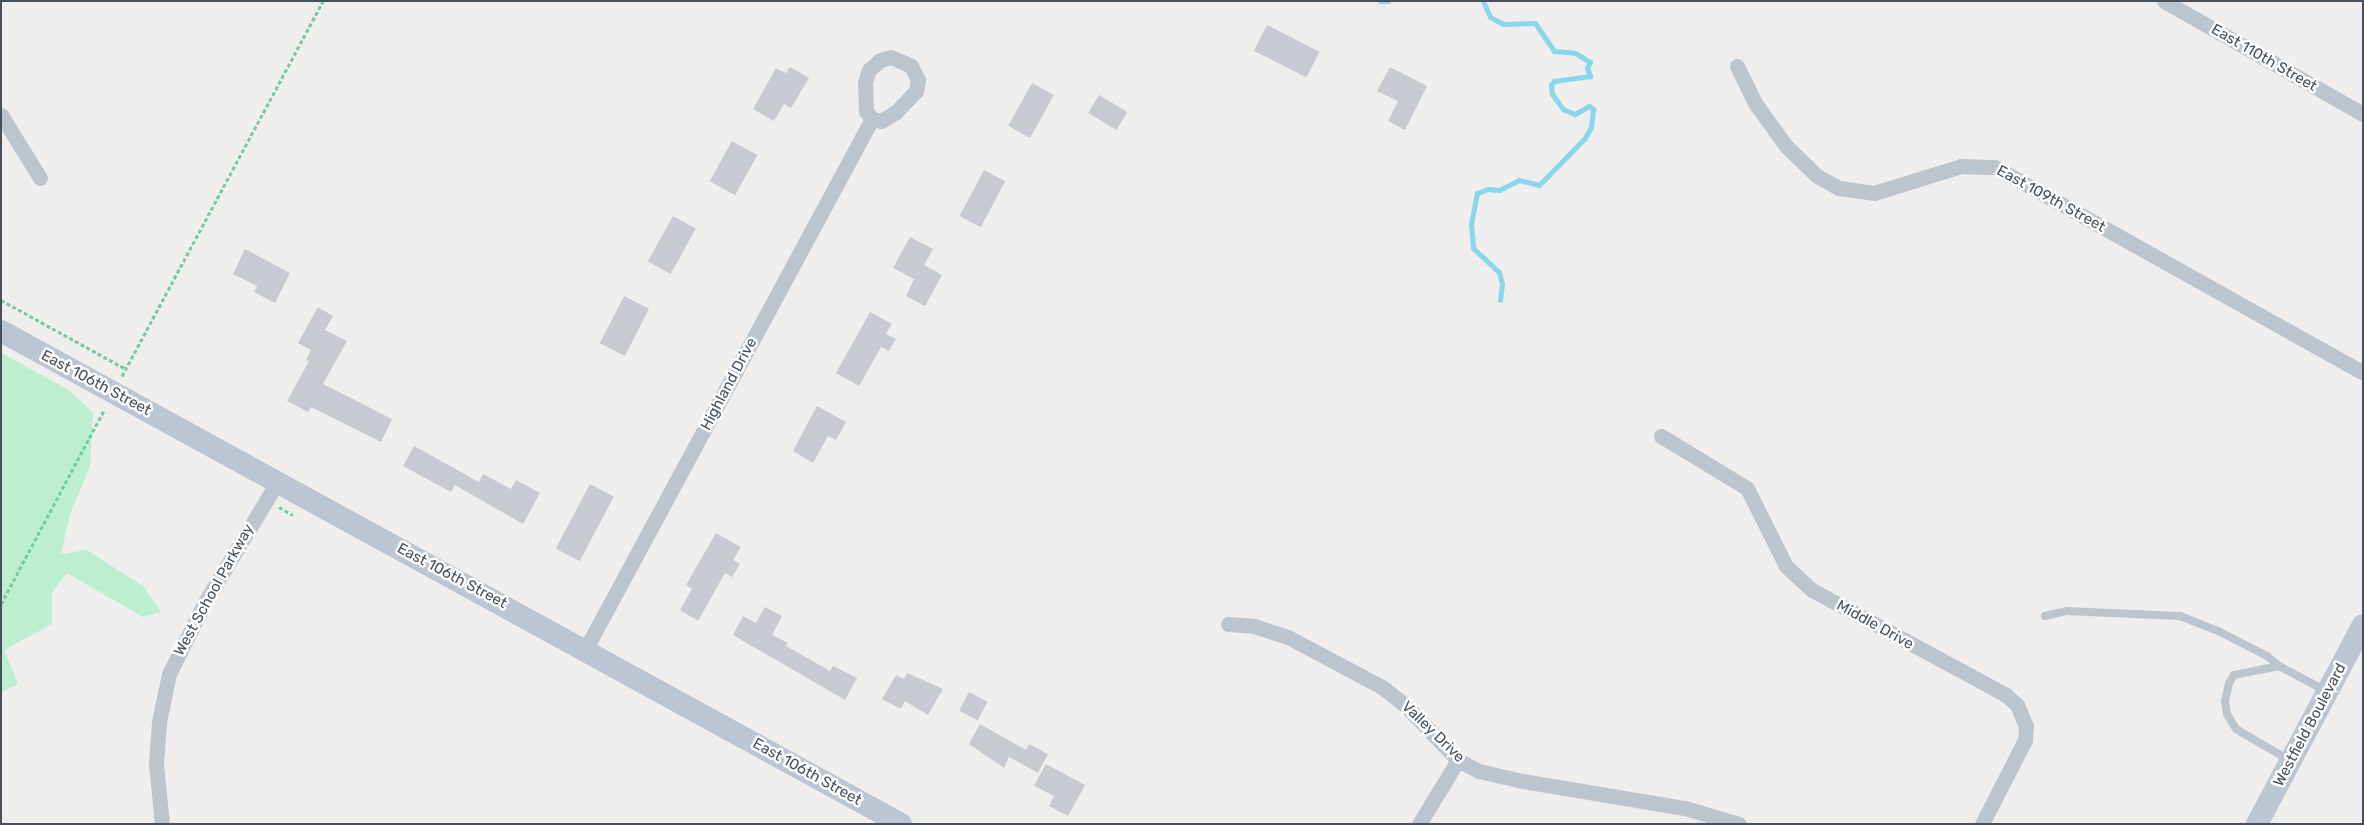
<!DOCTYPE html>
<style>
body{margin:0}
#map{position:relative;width:2364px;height:825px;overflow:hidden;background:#f0eded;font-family:Rubik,sans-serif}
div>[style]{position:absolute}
.green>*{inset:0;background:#bbefcf}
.stream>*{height:5px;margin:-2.5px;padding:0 2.5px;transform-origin:2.5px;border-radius:2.5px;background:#88d7ec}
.building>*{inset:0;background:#c7cad0;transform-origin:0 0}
.path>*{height:3px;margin-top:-1.5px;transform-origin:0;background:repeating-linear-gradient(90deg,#73cda1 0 4px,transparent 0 6.5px)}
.lane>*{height:8px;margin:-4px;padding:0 4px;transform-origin:4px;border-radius:4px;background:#bcc5cd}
.street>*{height:15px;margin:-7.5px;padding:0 7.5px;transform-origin:7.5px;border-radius:7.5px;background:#bcc5cd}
.secondary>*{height:22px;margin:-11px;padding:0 11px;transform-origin:11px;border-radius:11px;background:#bbc6d2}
span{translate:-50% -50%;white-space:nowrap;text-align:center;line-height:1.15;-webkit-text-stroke:5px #fff;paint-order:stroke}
.street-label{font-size:15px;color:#46515b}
.frame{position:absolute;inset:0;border:2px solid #46515b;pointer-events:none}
</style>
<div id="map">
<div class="green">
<div style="clip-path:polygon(1px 353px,67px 389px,93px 412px,90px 467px,70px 514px,61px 554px,87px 550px,144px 587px,161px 612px,143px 617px,67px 573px,52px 592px,52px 624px,4px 650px,18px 684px,1px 693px)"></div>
</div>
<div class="stream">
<div style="left:1380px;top:1px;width:8px"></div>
<div style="left:1483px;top:1px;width:17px;rotate:66deg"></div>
<div style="left:1490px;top:17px;width:15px;rotate:28deg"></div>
<div style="left:1503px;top:24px;width:32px;rotate:-2deg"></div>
<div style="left:1535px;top:23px;width:34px;rotate:56deg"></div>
<div style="left:1554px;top:51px;width:21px;rotate:5deg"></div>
<div style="left:1575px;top:53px;width:17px;rotate:31deg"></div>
<div style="left:1590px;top:62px;width:7px;rotate:117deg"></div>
<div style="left:1587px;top:68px;width:9px;rotate:69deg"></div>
<div style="left:1590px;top:76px;width:36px;rotate:172deg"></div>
<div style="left:1554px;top:81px;width:5px;rotate:127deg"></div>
<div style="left:1551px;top:85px;width:9px;rotate:84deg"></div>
<div style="left:1552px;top:94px;width:19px;rotate:54deg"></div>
<div style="left:1563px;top:109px;width:13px;rotate:23deg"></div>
<div style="left:1575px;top:114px;width:16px;rotate:-30deg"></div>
<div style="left:1589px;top:106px;width:5px;rotate:37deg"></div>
<div style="left:1593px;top:109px;width:18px;rotate:96deg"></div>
<div style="left:1591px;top:127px;width:13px;rotate:119deg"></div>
<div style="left:1585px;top:138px;width:66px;rotate:134.4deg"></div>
<div style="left:1539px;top:185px;width:21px;rotate:-166deg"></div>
<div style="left:1519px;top:180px;width:22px;rotate:153deg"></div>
<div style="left:1499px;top:190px;width:11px;rotate:-175deg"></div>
<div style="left:1488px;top:189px;width:12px;rotate:160deg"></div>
<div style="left:1477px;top:193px;width:32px;rotate:101deg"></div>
<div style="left:1471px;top:224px;width:24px;rotate:85deg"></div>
<div style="left:1473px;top:248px;width:35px;rotate:43deg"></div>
<div style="left:1499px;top:272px;width:12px;rotate:76deg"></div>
<div style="left:1502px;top:284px;width:16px;rotate:97deg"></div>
</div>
<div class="building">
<div style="left:1267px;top:25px;width:59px;height:29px;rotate:27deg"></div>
<div style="clip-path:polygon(790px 67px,809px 78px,791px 108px,784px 104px,774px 121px,753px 109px,776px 68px,786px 73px)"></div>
<div style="clip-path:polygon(1390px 67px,1427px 86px,1405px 130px,1388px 121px,1398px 101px,1377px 91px)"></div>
<div style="left:1032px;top:83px;width:25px;height:49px;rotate:29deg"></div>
<div style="left:1099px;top:95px;width:33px;height:21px;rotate:31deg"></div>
<div style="left:732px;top:141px;width:29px;height:46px;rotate:29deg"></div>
<div style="left:984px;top:170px;width:24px;height:52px;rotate:28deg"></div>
<div style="left:673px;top:216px;width:26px;height:52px;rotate:29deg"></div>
<div style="clip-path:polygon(910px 237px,933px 249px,924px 265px,942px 275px,925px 306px,906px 296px,914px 279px,893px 268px)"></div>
<div style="clip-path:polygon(245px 249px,290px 273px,275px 303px,254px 292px,257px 286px,233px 274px)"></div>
<div style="left:624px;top:296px;width:28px;height:53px;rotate:27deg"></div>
<div style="clip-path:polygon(318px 307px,333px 316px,325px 330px,347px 341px,323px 384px,392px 419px,381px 442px,311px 407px,308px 412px,287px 401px,309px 361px,306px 360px,311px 350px,298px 343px)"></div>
<div style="clip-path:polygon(870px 312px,892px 324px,886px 334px,896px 339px,889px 351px,881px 347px,859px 386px,836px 373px)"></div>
<div style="clip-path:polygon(817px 406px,846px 422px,836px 440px,828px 436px,813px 463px,793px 451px)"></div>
<div style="clip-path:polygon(414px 446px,479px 482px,483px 474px,511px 489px,516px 480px,540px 493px,523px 524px,455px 485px,451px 492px,403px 466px)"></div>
<div style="left:590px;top:484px;width:27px;height:73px;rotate:28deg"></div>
<div style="clip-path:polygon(716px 533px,741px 547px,733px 560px,740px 564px,732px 577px,725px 573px,698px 621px,680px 610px,692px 589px,686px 585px)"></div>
<div style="clip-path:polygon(765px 607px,782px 616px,772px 635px,788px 643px,786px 646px,830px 671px,833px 666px,857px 678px,845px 700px,733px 635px,743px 616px,756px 623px)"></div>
<div style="clip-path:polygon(907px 673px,943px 689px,928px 715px,905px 701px,901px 709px,882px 699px,896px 675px,904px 679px)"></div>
<div style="left:969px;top:692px;width:21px;height:21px;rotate:28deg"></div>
<div style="clip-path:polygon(980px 724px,1026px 750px,1029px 744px,1048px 754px,1038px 773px,1009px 757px,1004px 768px,969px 744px)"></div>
<div style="clip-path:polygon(1046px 764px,1085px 785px,1068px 816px,1049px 806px,1054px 796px,1034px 786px)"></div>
</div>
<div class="path">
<div style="left:1px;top:300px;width:143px;rotate:28.9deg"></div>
<div style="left:122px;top:376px;width:425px;rotate:-61.8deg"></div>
<div style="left:279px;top:507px;width:16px;rotate:30deg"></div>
<div style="left:1px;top:604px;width:220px;rotate:-62deg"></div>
</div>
<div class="lane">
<div style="left:2045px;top:616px;width:22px;rotate:-13deg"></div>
<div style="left:2066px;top:611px;width:114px;rotate:2.5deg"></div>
<div style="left:2180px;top:616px;width:41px;rotate:21.5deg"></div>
<div style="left:2218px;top:631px;width:55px;rotate:27deg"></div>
<div style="left:2267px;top:656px;width:16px;rotate:40deg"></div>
<div style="left:2289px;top:760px;width:61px;rotate:-149.7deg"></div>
<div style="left:2236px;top:729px;width:17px;rotate:-121deg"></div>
<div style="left:2227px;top:714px;width:13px;rotate:-99deg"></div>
<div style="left:2225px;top:701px;width:18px;rotate:-77deg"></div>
<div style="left:2229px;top:683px;width:9px;rotate:-58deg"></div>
<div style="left:2234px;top:675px;width:46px;rotate:-11.3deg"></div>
<div style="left:2279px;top:666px;width:53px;rotate:28deg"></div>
</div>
<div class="street">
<div style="left:2164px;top:1px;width:229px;rotate:29.6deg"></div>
<div style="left:891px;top:57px;width:22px;rotate:24deg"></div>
<div style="left:911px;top:66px;width:16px;rotate:63deg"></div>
<div style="left:918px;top:80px;width:11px;rotate:100deg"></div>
<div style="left:916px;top:91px;width:29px;rotate:134deg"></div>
<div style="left:896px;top:112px;width:17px;rotate:149deg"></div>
<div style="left:881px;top:121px;width:9px;rotate:-167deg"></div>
<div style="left:872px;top:119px;width:10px;rotate:-127deg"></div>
<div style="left:866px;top:111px;width:29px;rotate:-92deg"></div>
<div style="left:865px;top:82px;width:13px;rotate:-72deg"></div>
<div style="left:869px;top:70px;width:15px;rotate:-42deg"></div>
<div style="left:880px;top:60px;width:11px;rotate:-15deg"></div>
<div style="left:1737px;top:66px;width:41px;rotate:64.1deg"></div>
<div style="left:1755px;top:103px;width:53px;rotate:54.2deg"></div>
<div style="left:1786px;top:146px;width:43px;rotate:44.1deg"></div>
<div style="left:1817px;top:176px;width:25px;rotate:29deg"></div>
<div style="left:1839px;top:188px;width:35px;rotate:8deg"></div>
<div style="left:1874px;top:193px;width:91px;rotate:-17.2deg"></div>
<div style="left:1961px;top:166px;width:34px;rotate:2deg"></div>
<div style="left:1995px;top:167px;width:422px;rotate:29.2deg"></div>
<div style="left:1px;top:115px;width:74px;rotate:58.2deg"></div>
<div style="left:1661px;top:436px;width:100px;rotate:31.2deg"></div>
<div style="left:1747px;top:488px;width:87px;rotate:63.4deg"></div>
<div style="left:1786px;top:566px;width:35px;rotate:43deg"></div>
<div style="left:1812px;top:590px;width:221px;rotate:28.4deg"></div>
<div style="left:2006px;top:695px;width:15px;rotate:42deg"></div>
<div style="left:2017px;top:705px;width:23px;rotate:67deg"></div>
<div style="left:2026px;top:726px;width:14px;rotate:94deg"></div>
<div style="left:2025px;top:740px;width:94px;rotate:117.1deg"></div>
<div style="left:1228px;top:624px;width:26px;rotate:4deg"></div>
<div style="left:1254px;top:626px;width:36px;rotate:18deg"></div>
<div style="left:1288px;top:637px;width:106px;rotate:28deg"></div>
<div style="left:1382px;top:687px;width:29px;rotate:38deg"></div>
<div style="left:1405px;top:705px;width:76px;rotate:46.1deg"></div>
<div style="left:1458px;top:760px;width:24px;rotate:28deg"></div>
<div style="left:1479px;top:771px;width:39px;rotate:13deg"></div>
<div style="left:1517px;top:780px;width:170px;rotate:9.5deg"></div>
<div style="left:1685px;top:808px;width:56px;rotate:16.5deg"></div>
<div style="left:585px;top:650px;width:604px;rotate:-61.61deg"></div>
<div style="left:162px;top:824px;width:60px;rotate:-95.7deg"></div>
<div style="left:156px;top:764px;width:42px;rotate:-85.9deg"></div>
<div style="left:159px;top:722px;width:49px;rotate:-78.2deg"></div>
<div style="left:169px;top:674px;width:80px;rotate:-63.4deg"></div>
<div style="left:205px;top:602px;width:141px;rotate:-58.9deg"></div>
<div style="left:1419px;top:824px;width:75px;rotate:-58.6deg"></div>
</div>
<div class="secondary">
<div style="left:1px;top:331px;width:1026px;rotate:28.71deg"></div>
<div style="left:2257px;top:824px;width:225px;rotate:-62deg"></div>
</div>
<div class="street-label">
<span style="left:2264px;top:58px;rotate:30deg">East 110th Street</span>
<span style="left:2051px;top:199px;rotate:29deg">East 109th Street</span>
<span style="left:96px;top:383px;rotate:28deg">East 106th Street</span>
<span style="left:729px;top:384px;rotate:-62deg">Highland Drive</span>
<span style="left:452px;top:576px;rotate:28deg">East 106th Street</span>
<span style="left:214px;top:590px;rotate:-61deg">West School Parkway</span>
<span style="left:1875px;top:625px;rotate:29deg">Middle Drive</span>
<span style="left:2310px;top:725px;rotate:-62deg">Westfield Boulevard</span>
<span style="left:1433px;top:732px;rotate:44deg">Valley Drive</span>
<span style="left:807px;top:772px;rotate:29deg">East 106th Street</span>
</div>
<div class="frame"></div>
</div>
